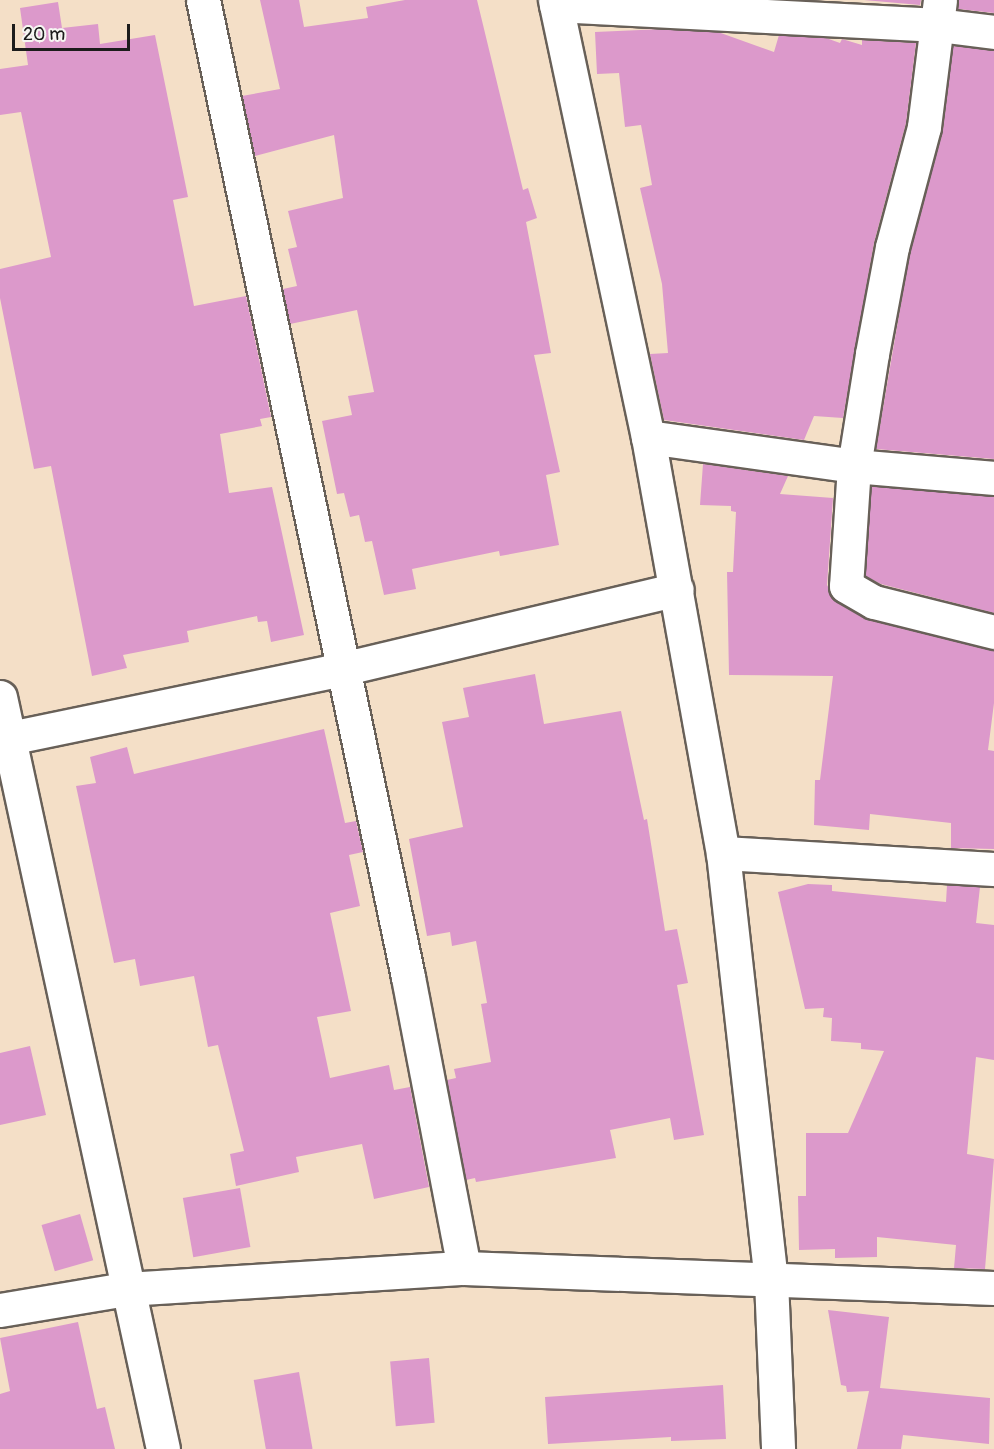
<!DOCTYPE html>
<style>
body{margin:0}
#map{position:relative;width:994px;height:1449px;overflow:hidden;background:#f4dfc7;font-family:Pangolin,sans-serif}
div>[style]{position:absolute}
.building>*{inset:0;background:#dc99cb;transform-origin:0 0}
.roads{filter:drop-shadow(2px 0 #686058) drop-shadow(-2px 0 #686058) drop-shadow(0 2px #686058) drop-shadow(0 -2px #686058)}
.minor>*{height:33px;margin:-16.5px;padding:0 16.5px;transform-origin:16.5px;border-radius:16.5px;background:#fff}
span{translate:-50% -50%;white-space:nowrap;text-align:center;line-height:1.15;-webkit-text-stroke:4.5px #f6f6f2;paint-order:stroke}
.scale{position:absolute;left:12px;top:24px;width:118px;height:27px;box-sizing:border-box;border:3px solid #1c1c1c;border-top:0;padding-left:8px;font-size:18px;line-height:21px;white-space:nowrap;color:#1c1c1c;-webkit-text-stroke:4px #f6f6f2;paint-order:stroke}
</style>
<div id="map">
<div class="building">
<div style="clip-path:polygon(260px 0,299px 0,304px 27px,368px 18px,366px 7px,405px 0,477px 0,523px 190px,528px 188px,537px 218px,526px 222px,551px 353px,534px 355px,560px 472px,546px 475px,559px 545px,500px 556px,499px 551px,412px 569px,416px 589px,384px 595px,372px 541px,365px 542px,359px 515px,350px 517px,344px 493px,337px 494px,322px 421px,352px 415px,348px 396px,374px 392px,357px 310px,290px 324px,283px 289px,297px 286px,288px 249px,297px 247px,288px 211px,343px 198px,334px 135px,255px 156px,242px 96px,280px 89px)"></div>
<div style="clip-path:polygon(864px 0,921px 0,920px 5px)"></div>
<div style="clip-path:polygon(958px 0,994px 0,994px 13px,958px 9px)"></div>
<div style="clip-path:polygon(58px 2px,62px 28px,98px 24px,100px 44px,155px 35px,188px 197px,173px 200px,194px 306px,246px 296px,271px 417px,260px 419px,262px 426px,220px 434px,229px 493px,272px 487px,304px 635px,271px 642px,267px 621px,258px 622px,257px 616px,187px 631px,189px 642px,123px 655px,127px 668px,92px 676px,51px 466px,34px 469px,0 298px,0 269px,51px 257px,21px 112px,0 115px,0 69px,28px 65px,20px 8px)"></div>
<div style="clip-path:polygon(663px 29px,718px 32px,774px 52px,779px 35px,826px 38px,840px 43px,842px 39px,862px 45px,862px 40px,916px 43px,906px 123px,874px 243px,843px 418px,814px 416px,804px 440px,664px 420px,650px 354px,668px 353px,662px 284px,640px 188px,652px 185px,641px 125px,625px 127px,619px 73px,597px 74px,595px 32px)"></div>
<div style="clip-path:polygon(953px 46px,994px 50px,994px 459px,876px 449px,910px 251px,943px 129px)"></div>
<div style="clip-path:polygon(703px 464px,788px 476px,780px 494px,833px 498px,827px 585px,837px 602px,869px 620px,994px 650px,994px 703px,988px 750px,994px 751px,994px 849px,951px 848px,951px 823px,870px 814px,869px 830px,814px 825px,815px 780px,820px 780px,833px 676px,729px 675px,727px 572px,733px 572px,736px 512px,731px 511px,731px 506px,700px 505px)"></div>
<div style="clip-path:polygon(871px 486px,994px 496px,994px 613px,881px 584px,865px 576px)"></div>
<div style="clip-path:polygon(535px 674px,544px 724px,621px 711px,644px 820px,647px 819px,665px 931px,677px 929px,688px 983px,677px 985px,704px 1135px,674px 1140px,670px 1118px,610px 1130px,616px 1158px,476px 1182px,475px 1178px,466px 1180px,447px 1080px,456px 1078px,454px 1069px,491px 1062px,481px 1004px,487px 1003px,476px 941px,452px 946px,450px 932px,427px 936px,409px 839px,463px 827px,442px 722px,469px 717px,463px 688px)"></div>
<div style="clip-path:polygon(324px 729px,345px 823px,356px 821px,363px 852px,349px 855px,360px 906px,330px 913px,351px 1011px,317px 1017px,330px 1078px,389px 1065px,394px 1090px,410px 1087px,429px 1187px,374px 1199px,362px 1144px,296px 1157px,299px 1172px,236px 1186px,230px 1154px,244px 1151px,218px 1045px,208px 1047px,194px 976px,140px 986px,135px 959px,114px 963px,76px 786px,96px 783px,90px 757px,127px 747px,134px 774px)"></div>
<div style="clip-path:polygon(808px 884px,832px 885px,832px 891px,946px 902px,947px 885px,980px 887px,976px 923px,994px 925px,994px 1060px,976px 1057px,967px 1154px,994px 1159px,985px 1269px,954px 1268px,956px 1245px,877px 1237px,877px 1257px,835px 1258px,835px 1249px,799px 1250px,798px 1196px,806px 1196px,806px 1133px,848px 1133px,884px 1051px,861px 1049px,861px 1043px,831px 1041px,832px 1018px,823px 1017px,824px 1008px,805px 1009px,778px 892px)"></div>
<div style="clip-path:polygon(30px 1046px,46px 1115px,0 1125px,0 1053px)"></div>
<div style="left:240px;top:1188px;width:60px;height:58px;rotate:80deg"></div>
<div style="left:80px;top:1214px;width:48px;height:40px;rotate:74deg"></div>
<div style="clip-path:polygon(828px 1310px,889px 1317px,880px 1388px,990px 1398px,989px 1444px,903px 1435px,901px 1449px,857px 1449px,869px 1391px,847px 1392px,846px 1386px,841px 1385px)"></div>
<div style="clip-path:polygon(78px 1322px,97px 1409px,105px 1407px,115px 1449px,0 1449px,0 1394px,10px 1391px,0 1338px)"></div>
<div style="left:429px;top:1358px;width:65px;height:39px;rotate:85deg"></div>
<div style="left:299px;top:1372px;width:78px;height:46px;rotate:80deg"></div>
<div style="clip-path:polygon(723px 1385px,726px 1439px,671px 1441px,671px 1437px,548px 1444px,545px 1397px)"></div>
</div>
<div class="roads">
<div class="minor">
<div style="left:203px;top:0;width:998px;rotate:78.15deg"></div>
<div style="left:408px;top:977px;width:296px;rotate:79.1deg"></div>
<div style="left:555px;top:0;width:447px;rotate:78deg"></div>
<div style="left:648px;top:437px;width:423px;rotate:79.8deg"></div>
<div style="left:723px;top:853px;width:430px;rotate:83.6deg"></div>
<div style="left:771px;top:1280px;width:169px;rotate:87.6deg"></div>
<div style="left:940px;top:0;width:128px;rotate:97.2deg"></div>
<div style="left:924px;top:127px;width:124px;rotate:104.9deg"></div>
<div style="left:892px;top:247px;width:109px;rotate:100.6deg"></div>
<div style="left:872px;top:354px;width:113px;rotate:99.1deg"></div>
<div style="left:854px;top:466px;width:120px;rotate:93.8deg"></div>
<div style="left:846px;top:586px;width:32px;rotate:30deg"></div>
<div style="left:874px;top:602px;width:124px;rotate:14deg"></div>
<div style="left:556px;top:5px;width:383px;rotate:3deg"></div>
<div style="left:938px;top:25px;width:56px;rotate:7.1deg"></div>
<div style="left:648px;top:437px;width:208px;rotate:8deg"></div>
<div style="left:854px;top:466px;width:141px;rotate:4.9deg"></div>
<div style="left:0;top:697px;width:769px;rotate:77.77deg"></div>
<div style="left:0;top:740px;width:349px;rotate:-11.7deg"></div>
<div style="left:342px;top:669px;width:344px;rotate:-13.4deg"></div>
<div style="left:723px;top:853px;width:271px;rotate:3.4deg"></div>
<div style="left:0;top:1310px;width:128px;rotate:-9.5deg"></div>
<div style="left:126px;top:1289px;width:339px;rotate:-3.6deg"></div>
<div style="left:464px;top:1268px;width:530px;rotate:2.16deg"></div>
</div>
</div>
<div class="scale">20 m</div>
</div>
